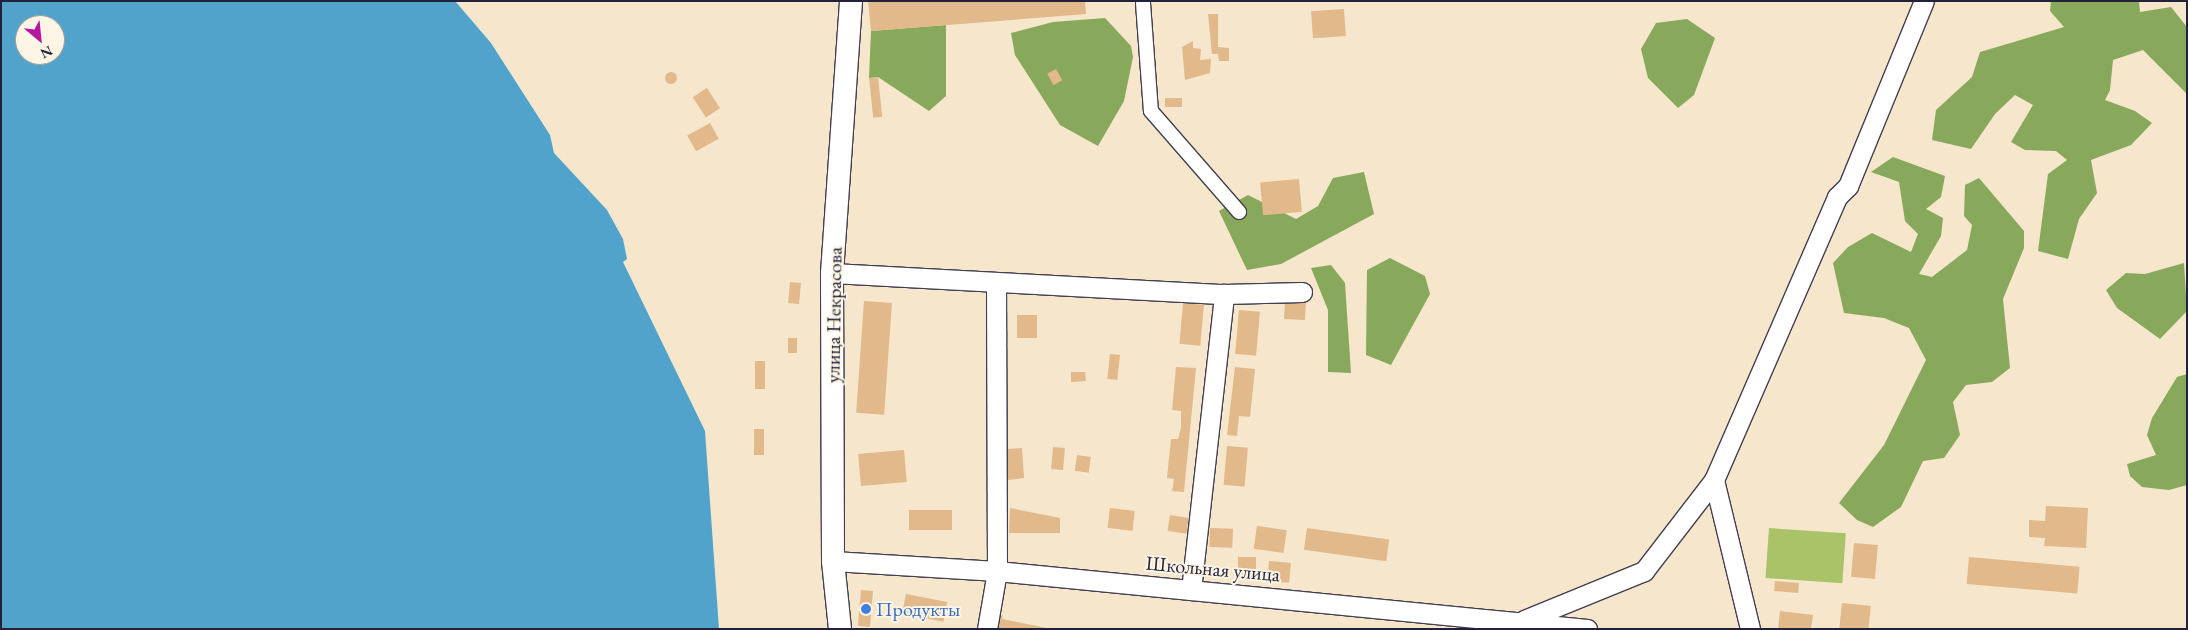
<!DOCTYPE html>
<meta charset="utf-8">
<style>
body{margin:0}
#map{position:relative;width:2188px;height:630px;overflow:hidden;background:#f5e6cc;font-family:"EB Garamond",serif}
div>[style]{position:absolute}
.green>*{inset:0;background:#abc368;transform-origin:0 0}
.forest>*{inset:0;background:#88a95c}
.water>*{inset:0;background:#51a3cc}
.building>*{inset:0;background:#e1b98b;transform-origin:0 0}
.round{border-radius:50%}
.roads{filter:drop-shadow(1px 0 #423f51) drop-shadow(-1px 0 #423f51) drop-shadow(0 1px #423f51) drop-shadow(0 -1px #423f51)}
.pedestrian>*{height:14px;margin:-7px;padding:0 7px;transform-origin:7px;border-radius:7px;background:#fff}
.minor>*{height:19px;margin:-9.5px;padding:0 9.5px;transform-origin:9.5px;border-radius:9.5px;background:#fff}
.tertiary>*{height:22px;margin:-11px;padding:0 11px;transform-origin:11px;border-radius:11px;background:#fff}
.dots>*{width:14px;height:14px;translate:-50% -50%;box-sizing:border-box;border:2px solid #fcf5e5;border-radius:50%}
span{translate:-50% -50%;white-space:nowrap;text-align:center;line-height:1.15;-webkit-text-stroke:4px #fcf5e5;paint-order:stroke}
.street-label{font-size:20px;color:#22223b}
.shop-label{font-size:20px;color:#366cbe}
.left{translate:0 -50%;text-align:left}
.frame{position:absolute;inset:0;border:2px solid #22223b;pointer-events:none}
.north{position:absolute;left:15px;top:15px;width:50px;height:50px;box-sizing:border-box;background:#fcf5e5;border:1px solid #a5a1a1;border-radius:50%;rotate:152deg;font-size:14px;font-weight:700;line-height:20px;text-align:center;color:#22223b}
.north::after{content:'';display:block;margin:auto;width:18px;height:22px;background:#b5179e;clip-path:polygon(50% 0,100% 100%,50% 72%,0 100%)}
</style>
<div id="map">
<div class="green">
<div style="left:1769px;top:528px;width:77px;height:50px;rotate:4deg"></div>
</div>
<div class="forest">
<div style="clip-path:polygon(2051px 1px,2139px 1px,2140px 12px,2171px 7px,2187px 27px,2187px 94px,2143px 50px,2113px 60px,2110px 90px,2105px 100px,2135px 111px,2152px 123px,2131px 145px,2091px 160px,2097px 193px,2079px 219px,2068px 259px,2038px 251px,2048px 174px,2067px 160px,2056px 151px,2025px 150px,2011px 142px,2033px 105px,2015px 95px,1995px 114px,1971px 149px,1932px 140px,1936px 110px,1972px 77px,1980px 52px,2064px 27px,2050px 11px)"></div>
<div style="clip-path:polygon(1105px 18px,1131px 46px,1133px 57px,1124px 101px,1098px 146px,1060px 125px,1015px 55px,1011px 33px,1053px 22px)"></div>
<div style="clip-path:polygon(1687px 19px,1715px 38px,1694px 95px,1678px 108px,1648px 78px,1641px 49px,1656px 23px)"></div>
<div style="clip-path:polygon(946px 25px,946px 96px,929px 111px,878px 77px,869px 78px,871px 31px)"></div>
<div style="clip-path:polygon(1893px 157px,1945px 176px,1941px 197px,1926px 209px,1943px 218px,1941px 236px,1919px 274px,1932px 277px,1967px 250px,1972px 225px,1964px 216px,1965px 185px,1979px 178px,2024px 231px,2024px 248px,2003px 299px,2010px 368px,1992px 382px,1966px 385px,1953px 402px,1960px 435px,1944px 458px,1923px 461px,1901px 507px,1873px 527px,1857px 520px,1839px 503px,1884px 445px,1926px 360px,1909px 328px,1884px 318px,1844px 313px,1833px 263px,1848px 247px,1872px 233px,1911px 252px,1918px 234px,1905px 221px,1899px 182px,1871px 172px)"></div>
<div style="clip-path:polygon(1364px 172px,1374px 214px,1281px 264px,1247px 270px,1219px 211px,1248px 195px,1296px 219px,1318px 206px,1333px 178px)"></div>
<div style="clip-path:polygon(1390px 258px,1425px 276px,1430px 294px,1391px 365px,1366px 355px,1367px 270px)"></div>
<div style="clip-path:polygon(2184px 263px,2187px 311px,2160px 339px,2117px 308px,2106px 290px,2126px 273px,2145px 274px)"></div>
<div style="clip-path:polygon(1331px 265px,1345px 283px,1351px 373px,1328px 372px,1328px 310px,1311px 268px)"></div>
<div style="clip-path:polygon(2187px 374px,2187px 485px,2169px 490px,2142px 487px,2130px 476px,2127px 464px,2156px 455px,2147px 435px,2152px 418px,2177px 377px)"></div>
</div>
<div class="water">
<div style="clip-path:polygon(evenodd,1px 1px,455px 1px,491px 43px,550px 135px,554px 153px,607px 210px,623px 239px,627px 259px,623px 262px,705px 431px,719px 629px,1px 629px,1px 1px,25px 25px,55px 25px,55px 55px,25px 55px,25px 25px)"></div>
</div>
<div class="building">
<div style="clip-path:polygon(868px 1px,1085px 1px,1086px 14px,871px 31px)"></div>
<div style="left:1344px;top:9px;width:27px;height:33px;rotate:86deg"></div>
<div style="clip-path:polygon(1208px 14px,1218px 14px,1218px 47px,1229px 48px,1229px 61px,1219px 61px,1218px 54px,1212px 54px)"></div>
<div style="clip-path:polygon(1193px 41px,1193px 48px,1201px 49px,1200px 60px,1211px 59px,1210px 73px,1185px 80px,1182px 47px)"></div>
<div style="left:1056px;top:69px;width:13px;height:10px;rotate:61deg"></div>
<div class="round" style="left:665px;top:72px;width:12px;height:12px"></div>
<div style="left:878px;top:77px;width:40px;height:9px;rotate:84deg"></div>
<div style="left:707px;top:88px;width:24px;height:17px;rotate:57deg"></div>
<div style="left:1165px;top:98px;width:17px;height:9px"></div>
<div style="left:710px;top:123px;width:18px;height:26px;rotate:61deg"></div>
<div style="left:1299px;top:179px;width:33px;height:39px;rotate:85deg"></div>
<div style="left:790px;top:282px;width:11px;height:21px;rotate:5deg"></div>
<div style="left:1285px;top:300px;width:21px;height:19px;rotate:3deg"></div>
<div style="left:864px;top:301px;width:28px;height:112px;rotate:4deg"></div>
<div style="left:1183px;top:303px;width:21px;height:41px;rotate:5deg"></div>
<div style="left:1239px;top:310px;width:21px;height:44px;rotate:5deg"></div>
<div style="left:1017px;top:315px;width:20px;height:23px"></div>
<div style="left:788px;top:338px;width:9px;height:15px"></div>
<div style="left:1110px;top:354px;width:10px;height:25px;rotate:6deg"></div>
<div style="left:755px;top:361px;width:10px;height:28px"></div>
<div style="clip-path:polygon(1176px 367px,1196px 368px,1184px 492px,1172px 491px,1174px 479px,1167px 478px,1171px 439px,1178px 439px,1181px 428px,1181px 411px,1172px 410px)"></div>
<div style="clip-path:polygon(1235px 367px,1255px 369px,1250px 417px,1239px 416px,1237px 436px,1227px 435px)"></div>
<div style="clip-path:polygon(1071px 372px,1085px 372px,1086px 381px,1071px 382px)"></div>
<div style="left:754px;top:429px;width:10px;height:26px"></div>
<div style="left:1227px;top:446px;width:21px;height:39px;rotate:5deg"></div>
<div style="left:1053px;top:447px;width:12px;height:22px;rotate:5deg"></div>
<div style="clip-path:polygon(1022px 448px,1024px 478px,1008px 480px,1008px 449px)"></div>
<div style="left:904px;top:450px;width:32px;height:46px;rotate:85deg"></div>
<div style="left:1077px;top:455px;width:14px;height:16px;rotate:8deg"></div>
<div style="clip-path:polygon(2046px 506px,2088px 508px,2086px 548px,2044px 546px,2045px 538px,2029px 537px,2029px 520px,2045px 521px)"></div>
<div style="clip-path:polygon(1010px 508px,1060px 518px,1060px 533px,1009px 533px)"></div>
<div style="left:1110px;top:508px;width:25px;height:20px;rotate:7deg"></div>
<div style="left:909px;top:510px;width:43px;height:20px"></div>
<div style="left:1170px;top:515px;width:19px;height:16px;rotate:9deg"></div>
<div style="left:1257px;top:526px;width:30px;height:23px;rotate:8deg"></div>
<div style="left:1210px;top:528px;width:23px;height:19px;rotate:2deg"></div>
<div style="left:1307px;top:528px;width:83px;height:22px;rotate:8deg"></div>
<div style="left:1854px;top:543px;width:24px;height:34px;rotate:5deg"></div>
<div style="left:1256px;top:557px;width:19px;height:18px;rotate:90deg"></div>
<div style="left:1969px;top:557px;width:111px;height:27px;rotate:5deg"></div>
<div style="left:1269px;top:561px;width:22px;height:20px;rotate:5deg"></div>
<div style="left:1775px;top:581px;width:24px;height:10px;rotate:5deg"></div>
<div style="left:861px;top:590px;width:12px;height:36px;rotate:5deg"></div>
<div style="left:906px;top:594px;width:42px;height:20px;rotate:11deg"></div>
<div style="left:1842px;top:603px;width:29px;height:26px;rotate:6deg"></div>
<div style="clip-path:polygon(1780px 611px,1813px 615px,1811px 629px,1778px 629px)"></div>
<div style="clip-path:polygon(1003px 615px,1002px 619px,1052px 629px,996px 629px,998px 617px)"></div>
</div>
<div class="roads">
<div class="pedestrian">
<div style="left:1143px;top:3px;width:108px;rotate:85.8deg"></div>
<div style="left:1151px;top:111px;width:134px;rotate:48.9deg"></div>
</div>
<div class="minor">
<div style="left:832px;top:273px;width:393px;rotate:3.1deg"></div>
<div style="left:1224px;top:294px;width:78px;rotate:-1.5deg"></div>
<div style="left:1714px;top:480px;width:153px;rotate:76.4deg"></div>
<div style="left:833px;top:561px;width:164px;rotate:3.5deg"></div>
<div style="left:997px;top:571px;width:593px;rotate:5.61deg"></div>
<div style="left:1191px;top:590px;width:298px;rotate:-83.6deg"></div>
<div style="left:1524px;top:620px;width:130px;rotate:-22.2deg"></div>
<div style="left:1644px;top:571px;width:115px;rotate:-52.4deg"></div>
<div style="left:1714px;top:480px;width:309px;rotate:-66.5deg"></div>
<div style="left:1837px;top:197px;width:16px;rotate:-45deg"></div>
<div style="left:1848px;top:186px;width:200px;rotate:-67.7deg"></div>
<div style="left:987px;top:629px;width:59px;rotate:-80.2deg"></div>
<div style="left:997px;top:571px;width:289px;rotate:-90.2deg"></div>
</div>
<div class="tertiary">
<div style="left:840px;top:629px;width:68px;rotate:-95.9deg"></div>
<div style="left:833px;top:561px;width:288px;rotate:-90.2deg"></div>
<div style="left:832px;top:273px;width:273px;rotate:-86deg"></div>
</div>
</div>
<div class="dots">
<div style="left:866px;top:609px;background:#3f7fe0"></div>
</div>
<div class="street-label">
<span style="left:834px;top:315px;rotate:-89deg">улица Некрасова</span>
<span style="left:1213px;top:569px;rotate:5deg">Школьная улица</span>
</div>
<div class="shop-label">
<span class="left" style="left:876px;top:609px">Продукты</span>
</div>
<div class="frame"></div>
<div class="north">N</div>
</div>
